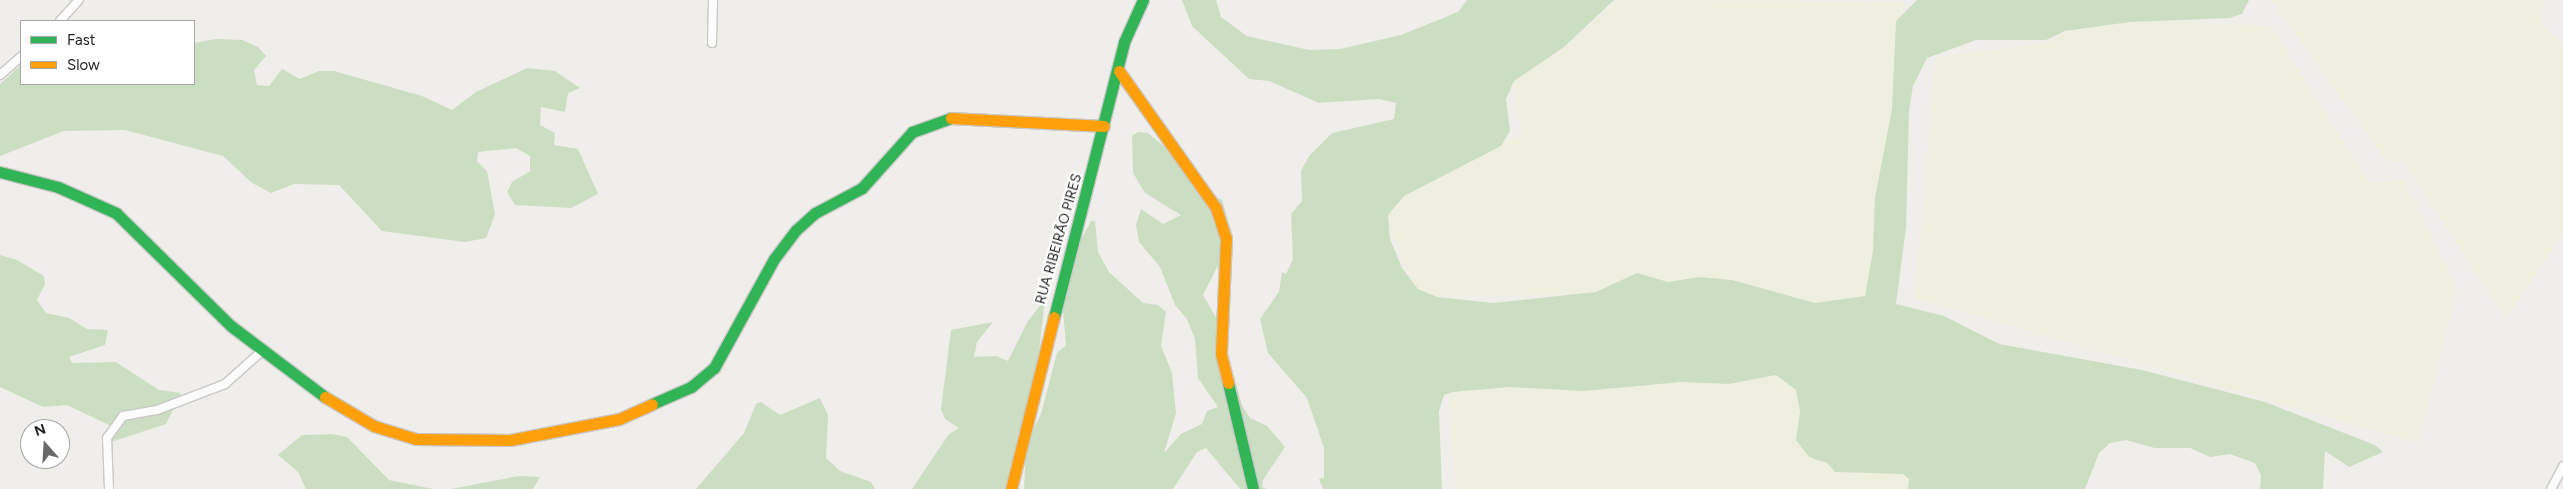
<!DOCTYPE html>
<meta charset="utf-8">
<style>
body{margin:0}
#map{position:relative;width:2563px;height:489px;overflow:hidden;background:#f0eeeb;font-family:Figtree,sans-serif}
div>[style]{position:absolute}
.farmland>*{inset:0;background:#efefdf}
.forest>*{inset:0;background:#cbdec1}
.roads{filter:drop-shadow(1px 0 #c9c8c7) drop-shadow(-1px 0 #c9c8c7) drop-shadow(0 1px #c9c8c7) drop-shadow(0 -1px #c9c8c7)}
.street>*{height:8px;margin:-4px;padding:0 4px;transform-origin:4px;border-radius:4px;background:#fdfcfc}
.fast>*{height:11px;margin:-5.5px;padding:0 5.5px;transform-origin:5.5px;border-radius:5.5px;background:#30b455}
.slow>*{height:11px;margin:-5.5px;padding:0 5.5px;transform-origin:5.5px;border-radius:5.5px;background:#ff9f0a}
span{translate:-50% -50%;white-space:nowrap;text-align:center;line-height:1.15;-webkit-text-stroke:4.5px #fff;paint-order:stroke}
.street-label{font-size:14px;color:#222}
.legend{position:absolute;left:20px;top:20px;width:175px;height:65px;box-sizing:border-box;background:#fff;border:1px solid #a7a7a7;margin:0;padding:6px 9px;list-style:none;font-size:15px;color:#222}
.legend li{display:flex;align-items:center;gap:10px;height:25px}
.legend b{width:25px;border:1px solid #a7a7a7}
.north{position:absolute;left:20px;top:419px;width:50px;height:50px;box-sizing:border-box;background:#fff;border:1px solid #a7a7a7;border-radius:50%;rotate:341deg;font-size:14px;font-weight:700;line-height:20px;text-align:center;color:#222}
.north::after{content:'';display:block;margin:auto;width:18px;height:22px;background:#6a6968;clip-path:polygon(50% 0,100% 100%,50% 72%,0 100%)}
</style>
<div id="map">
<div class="farmland">
<div style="clip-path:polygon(1619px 0,1905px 2px,1891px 309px,1612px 294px,1418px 297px,1378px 197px,1522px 135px,1509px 62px,1553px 57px)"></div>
<div style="clip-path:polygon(2271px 0,2544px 0,2540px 22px,2563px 47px,2563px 233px,2506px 320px,2405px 163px,2386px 160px)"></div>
<div style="clip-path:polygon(2089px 18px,2271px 26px,2369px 183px,2404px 180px,2457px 289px,2418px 443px,1915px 298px,1936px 57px,2048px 43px)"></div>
<div style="clip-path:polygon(1807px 364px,1930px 469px,1929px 489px,1456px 489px,1447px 379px)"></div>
</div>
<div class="forest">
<div style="clip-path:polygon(1182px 0,1216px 0,1221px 17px,1247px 36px,1309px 50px,1340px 49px,1401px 35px,1458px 12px,1467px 0,1614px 0,1564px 47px,1514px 81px,1506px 99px,1510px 131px,1501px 146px,1404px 196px,1388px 215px,1390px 239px,1402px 268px,1418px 289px,1437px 297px,1493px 303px,1596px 292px,1637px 273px,1668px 282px,1699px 277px,1732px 280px,1815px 303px,1865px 296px,1873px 251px,1875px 198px,1892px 109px,1896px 21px,1917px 0,2249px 0,2242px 14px,2229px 18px,2130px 22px,2065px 31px,2046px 40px,1976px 40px,1927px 58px,1913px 86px,1909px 111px,1906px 228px,1896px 304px,1944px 316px,1999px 344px,2142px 370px,2265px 402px,2375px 445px,2383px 452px,2349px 467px,2325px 451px,2323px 489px,2260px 489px,2261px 475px,2255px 463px,2230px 454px,2210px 457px,2190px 448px,2155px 448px,2126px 440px,2110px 443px,2099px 453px,2085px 489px,1908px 489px,1909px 479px,1903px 474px,1835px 472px,1827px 463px,1809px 457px,1796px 440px,1800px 411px,1796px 390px,1776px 375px,1729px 384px,1681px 382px,1584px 391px,1509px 387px,1453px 392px,1444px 395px,1439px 411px,1442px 489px,1323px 489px,1319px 479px,1324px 478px,1324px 448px,1307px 398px,1268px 353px,1260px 319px,1279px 292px,1282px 272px,1286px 274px,1293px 259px,1291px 214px,1302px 201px,1301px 171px,1309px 156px,1332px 133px,1394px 119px,1396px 103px,1379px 99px,1319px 103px,1269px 81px,1249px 79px,1192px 26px)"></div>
<div style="clip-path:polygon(216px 39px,242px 40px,258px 47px,266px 56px,254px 70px,257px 85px,269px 86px,282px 69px,300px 79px,319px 71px,334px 71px,422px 96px,452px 110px,476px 92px,527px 68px,555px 71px,580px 88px,568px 93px,565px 112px,541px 107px,540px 125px,555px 133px,554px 145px,578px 149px,598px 194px,571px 208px,515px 205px,507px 192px,512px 182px,530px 171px,530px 156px,516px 148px,478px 152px,477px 161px,487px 171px,495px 214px,486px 238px,465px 242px,382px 231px,339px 185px,294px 184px,271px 193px,252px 183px,223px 156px,125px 130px,64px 131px,0 156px,0 84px,21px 65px,21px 84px,194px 84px,194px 43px)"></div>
<div style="clip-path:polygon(1138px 132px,1148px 133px,1171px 152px,1205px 193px,1222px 200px,1233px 236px,1203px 295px,1218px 321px,1242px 405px,1250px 418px,1267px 426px,1285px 447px,1263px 480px,1262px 487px,1267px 489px,1240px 489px,1206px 448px,1197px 452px,1173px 489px,1024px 489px,1026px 444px,1041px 414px,1057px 353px,1066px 345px,1063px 311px,1075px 251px,1091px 221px,1095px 221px,1098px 252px,1109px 272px,1143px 303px,1158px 305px,1166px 312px,1161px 346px,1172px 373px,1176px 413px,1164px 453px,1181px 434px,1202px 424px,1207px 411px,1218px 407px,1198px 378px,1195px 339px,1187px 319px,1175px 305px,1160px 267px,1139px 242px,1136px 225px,1141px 209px,1163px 224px,1181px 215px,1145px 193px,1133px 173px,1132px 136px)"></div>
<div style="clip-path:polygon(0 255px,17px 260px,44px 276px,45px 284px,37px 300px,46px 313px,69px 318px,87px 329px,108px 330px,105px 345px,69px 357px,72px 363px,116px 362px,159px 390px,181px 393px,166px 424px,108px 443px,114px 431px,109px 425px,67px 405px,43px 407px,0 387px)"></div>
<div style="clip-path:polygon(1045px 299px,1038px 363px,1005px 489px,912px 489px,949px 434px,959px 428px,945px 419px,941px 409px,951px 330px,993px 322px,977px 342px,974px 357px,996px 356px,1008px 361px,1028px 321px)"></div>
<div style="clip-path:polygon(820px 398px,828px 415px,826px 458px,840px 471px,871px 482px,875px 489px,696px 489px,744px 433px,756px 404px,761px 402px,780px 415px)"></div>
<div style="clip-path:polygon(332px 434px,347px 437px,389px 480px,433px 489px,306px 489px,298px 472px,278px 455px,302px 435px)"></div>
<div style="clip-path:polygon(519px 476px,540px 477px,533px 489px,451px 489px)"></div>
</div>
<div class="roads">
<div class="street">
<div style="left:60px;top:21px;width:28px;rotate:-48deg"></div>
<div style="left:712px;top:43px;width:43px;rotate:-88.7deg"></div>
<div style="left:0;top:75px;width:28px;rotate:-41deg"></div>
<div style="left:109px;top:489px;width:51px;rotate:-92.2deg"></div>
<div style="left:107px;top:438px;width:27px;rotate:-54deg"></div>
<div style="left:123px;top:416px;width:35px;rotate:-10deg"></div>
<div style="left:157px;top:410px;width:73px;rotate:-20.9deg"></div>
<div style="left:225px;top:384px;width:50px;rotate:-41.7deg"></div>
<div style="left:2551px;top:489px;width:26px;rotate:-62deg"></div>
</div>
<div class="fast">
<div style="left:0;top:172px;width:60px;rotate:14.5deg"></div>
<div style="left:58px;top:187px;width:64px;rotate:24.1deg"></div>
<div style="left:116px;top:213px;width:161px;rotate:44.5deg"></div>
<div style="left:231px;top:326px;width:118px;rotate:37.1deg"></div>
<div style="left:1054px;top:317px;width:284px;rotate:-75.7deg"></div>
<div style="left:1124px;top:42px;width:46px;rotate:-65.7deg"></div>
<div style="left:1228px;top:383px;width:109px;rotate:76.7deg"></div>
<div style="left:652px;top:404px;width:43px;rotate:-23.6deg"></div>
<div style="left:691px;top:387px;width:30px;rotate:-40deg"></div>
<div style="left:714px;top:368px;width:124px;rotate:-61.2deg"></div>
<div style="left:774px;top:259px;width:36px;rotate:-53deg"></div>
<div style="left:796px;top:230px;width:25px;rotate:-42deg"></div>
<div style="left:815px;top:213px;width:53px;rotate:-28deg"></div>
<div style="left:862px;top:188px;width:75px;rotate:-48.2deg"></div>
<div style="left:912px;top:132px;width:41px;rotate:-19.7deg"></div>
</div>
<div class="slow">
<div style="left:1119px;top:71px;width:168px;rotate:54.7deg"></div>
<div style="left:1216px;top:208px;width:32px;rotate:72deg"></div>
<div style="left:1226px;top:238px;width:116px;rotate:92.5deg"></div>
<div style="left:1221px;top:354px;width:30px;rotate:76deg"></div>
<div style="left:951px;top:118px;width:153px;rotate:3deg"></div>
<div style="left:325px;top:397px;width:57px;rotate:30.6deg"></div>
<div style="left:374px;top:426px;width:44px;rotate:17.2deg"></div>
<div style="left:416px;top:439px;width:94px;rotate:0.6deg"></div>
<div style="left:510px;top:440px;width:111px;rotate:-10.9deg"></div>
<div style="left:619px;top:419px;width:36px;rotate:-24deg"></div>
<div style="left:1011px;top:489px;width:177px;rotate:-76deg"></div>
</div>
</div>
<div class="street-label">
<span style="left:1059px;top:239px;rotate:-74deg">RUA RIBEIRÃO PIRES</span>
</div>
<ul class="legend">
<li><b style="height:6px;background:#30b455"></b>Fast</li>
<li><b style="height:6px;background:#ff9f0a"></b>Slow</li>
</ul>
<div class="north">N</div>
</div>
